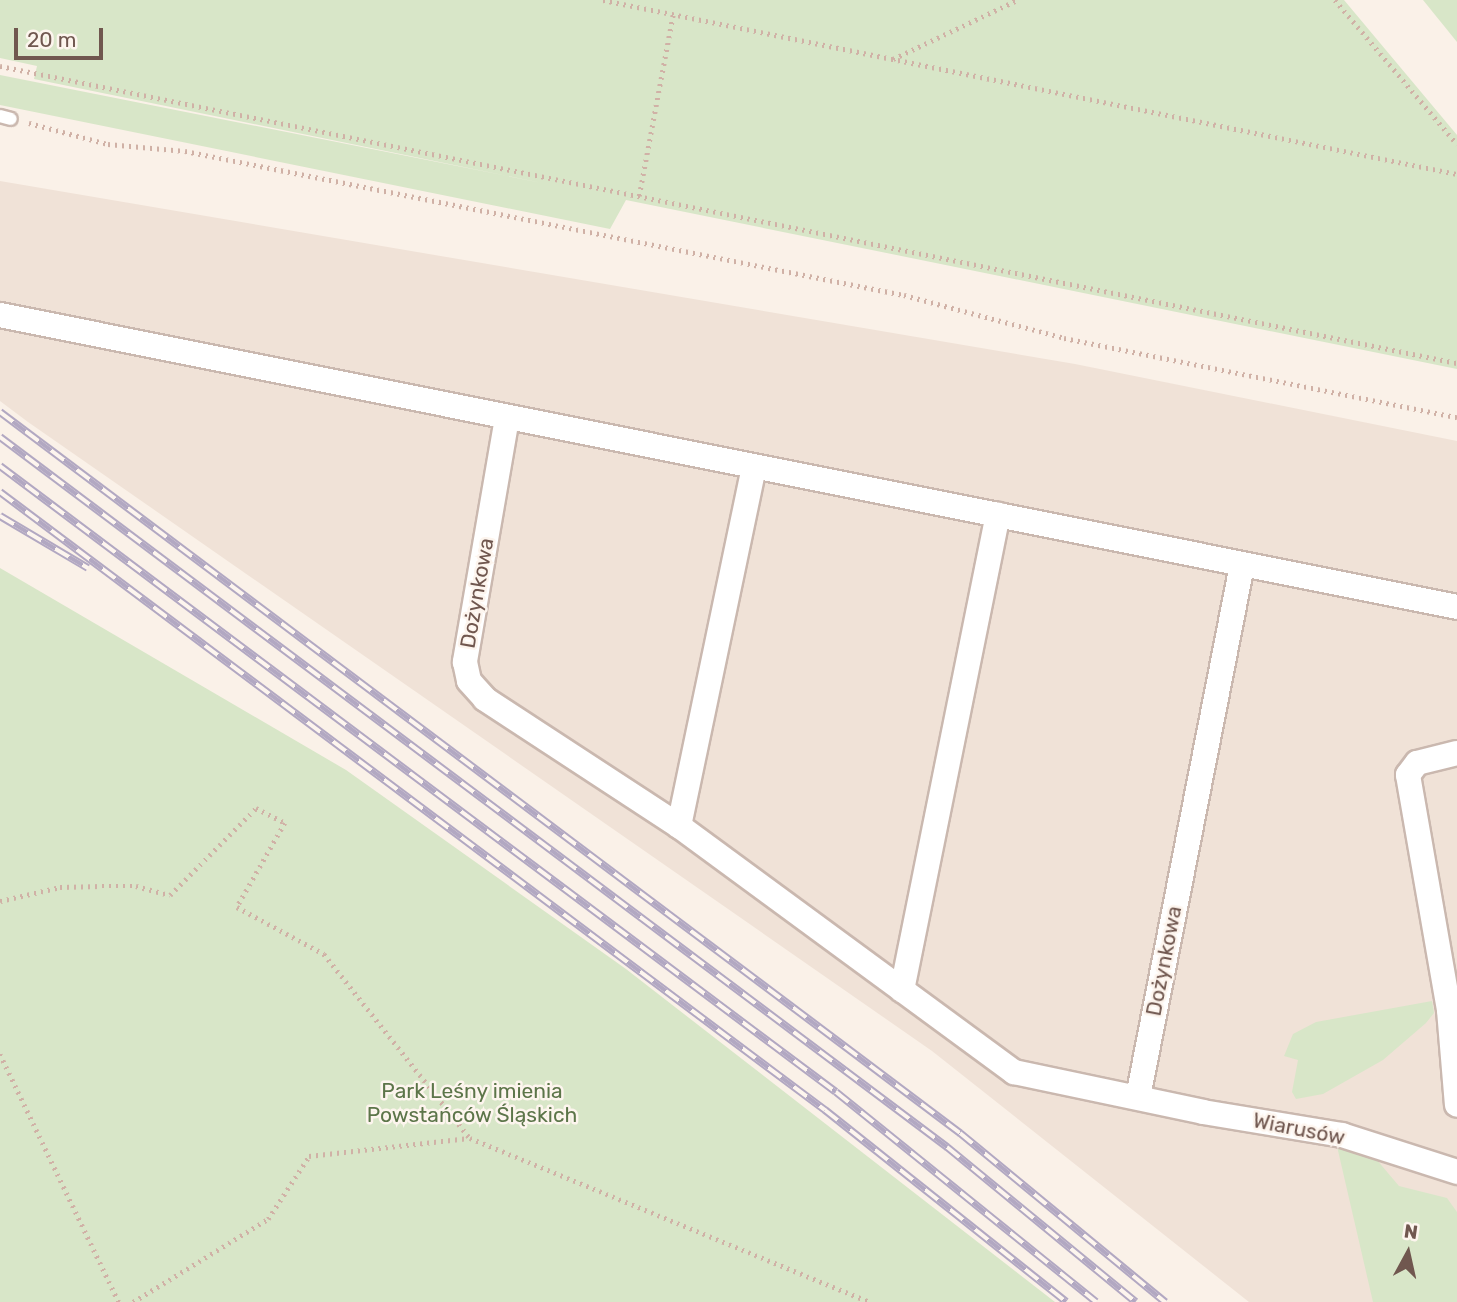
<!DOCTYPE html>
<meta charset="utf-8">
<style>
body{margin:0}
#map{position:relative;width:1457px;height:1302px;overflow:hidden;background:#faf1e8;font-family:Rubik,sans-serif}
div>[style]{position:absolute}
.residential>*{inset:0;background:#f0e2d7}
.green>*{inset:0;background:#d8e6c8}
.path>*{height:4.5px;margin-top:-2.25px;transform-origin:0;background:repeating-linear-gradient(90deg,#d0b1a6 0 2px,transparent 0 7px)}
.roads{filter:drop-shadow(2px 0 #cab8af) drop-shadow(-2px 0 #cab8af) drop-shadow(0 2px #cab8af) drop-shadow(0 -2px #cab8af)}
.service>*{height:12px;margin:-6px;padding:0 6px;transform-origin:6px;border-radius:6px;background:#fff}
.minor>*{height:24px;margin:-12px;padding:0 12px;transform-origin:12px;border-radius:12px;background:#fff}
.rail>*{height:8px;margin-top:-4px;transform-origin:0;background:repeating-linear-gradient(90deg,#fdf5ee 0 16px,#b2a8c2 0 32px);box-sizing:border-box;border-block:2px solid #b2a8c2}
span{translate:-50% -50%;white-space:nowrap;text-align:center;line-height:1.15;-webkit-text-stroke:5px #fdf5ee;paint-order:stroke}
.street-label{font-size:21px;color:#70574f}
.park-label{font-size:21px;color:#5c7549}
.north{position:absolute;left:1373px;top:1218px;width:70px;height:70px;-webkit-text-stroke:5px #fdf5ee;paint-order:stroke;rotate:8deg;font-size:19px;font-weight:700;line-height:28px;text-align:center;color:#70574f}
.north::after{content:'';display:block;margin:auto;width:24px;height:32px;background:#70574f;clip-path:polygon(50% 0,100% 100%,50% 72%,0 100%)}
.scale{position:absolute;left:14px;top:28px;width:89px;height:32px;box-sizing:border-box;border:4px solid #70574f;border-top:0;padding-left:9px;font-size:21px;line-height:24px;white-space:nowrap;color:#70574f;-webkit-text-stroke:5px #fdf5ee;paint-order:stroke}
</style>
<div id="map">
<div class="residential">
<div style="clip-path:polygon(0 181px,1075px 364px,1457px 441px,1457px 1302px,1249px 1302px,932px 1051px,28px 422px,0 401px)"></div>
</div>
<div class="green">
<div style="clip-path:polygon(0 0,1344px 0,1457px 135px,1457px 369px,626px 200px,610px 229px,0 105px,0 75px,542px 183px,34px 79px,37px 66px,0 58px)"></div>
<div style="clip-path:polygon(1423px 0,1457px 0,1457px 42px)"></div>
<div style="clip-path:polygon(0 568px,346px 770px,626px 969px,1055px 1302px,0 1302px)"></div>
<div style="clip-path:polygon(1432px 1001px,1434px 1013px,1426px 1023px,1383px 1060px,1323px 1094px,1296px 1099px,1292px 1092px,1298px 1060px,1284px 1056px,1293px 1034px,1316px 1022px)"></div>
<div style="clip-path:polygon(1336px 1142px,1371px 1153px,1399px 1186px,1447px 1198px,1457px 1212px,1457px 1302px,1373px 1302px)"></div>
</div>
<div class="path">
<div style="left:603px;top:0;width:872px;rotate:11.52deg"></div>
<div style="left:1335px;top:0;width:189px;rotate:49.7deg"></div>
<div style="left:893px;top:59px;width:137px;rotate:-25.4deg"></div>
<div style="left:0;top:66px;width:1487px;rotate:11.52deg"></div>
<div style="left:29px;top:123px;width:82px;rotate:14.9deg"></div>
<div style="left:108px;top:144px;width:77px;rotate:5.2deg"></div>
<div style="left:185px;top:151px;width:733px;rotate:11.33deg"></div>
<div style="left:904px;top:295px;width:166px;rotate:15deg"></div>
<div style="left:1064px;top:338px;width:401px;rotate:11.4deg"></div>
<div style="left:639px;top:196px;width:185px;rotate:-79.4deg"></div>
<div style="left:0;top:901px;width:62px;rotate:-13.1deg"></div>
<div style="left:60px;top:887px;width:42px;rotate:-1.4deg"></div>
<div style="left:102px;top:886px;width:34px"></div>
<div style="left:136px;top:886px;width:35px;rotate:15deg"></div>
<div style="left:170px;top:895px;width:122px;rotate:-45.3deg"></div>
<div style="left:256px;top:808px;width:33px;rotate:27deg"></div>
<div style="left:285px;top:823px;width:97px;rotate:119.7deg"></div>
<div style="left:237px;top:907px;width:99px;rotate:28.4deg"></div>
<div style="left:324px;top:954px;width:235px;rotate:51.6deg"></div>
<div style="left:470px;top:1138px;width:432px;rotate:22.3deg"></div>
<div style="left:0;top:1054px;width:275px;rotate:64.4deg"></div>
<div style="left:133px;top:1302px;width:158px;rotate:-31.6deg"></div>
<div style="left:268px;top:1219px;width:75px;rotate:-56.9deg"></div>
<div style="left:309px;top:1156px;width:161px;rotate:-6.4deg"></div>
</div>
<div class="roads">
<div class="service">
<div style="left:0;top:116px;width:11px;rotate:15deg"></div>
</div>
<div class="minor">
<div style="left:0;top:315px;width:1486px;rotate:11.33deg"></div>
<div style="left:507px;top:418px;width:248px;rotate:99.8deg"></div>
<div style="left:465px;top:662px;width:19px;rotate:78deg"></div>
<div style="left:469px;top:681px;width:24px;rotate:48deg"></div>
<div style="left:485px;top:699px;width:232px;rotate:33.2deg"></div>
<div style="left:679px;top:826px;width:416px;rotate:36.3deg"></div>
<div style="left:1014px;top:1072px;width:193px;rotate:11.9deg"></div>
<div style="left:1203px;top:1112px;width:141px;rotate:9.4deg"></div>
<div style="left:1342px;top:1135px;width:121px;rotate:17.8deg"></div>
<div style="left:1457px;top:753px;width:41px;rotate:166deg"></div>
<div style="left:1417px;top:763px;width:15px;rotate:127deg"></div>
<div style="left:1408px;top:775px;width:239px;rotate:80.1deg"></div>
<div style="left:1449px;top:1010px;width:95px;rotate:85.2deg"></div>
<div style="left:679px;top:826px;width:367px;rotate:-78.2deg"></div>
<div style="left:902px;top:990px;width:485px;rotate:-78.6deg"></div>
<div style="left:1138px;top:1097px;width:542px;rotate:-78.94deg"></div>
</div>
</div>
<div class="rail">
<div style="left:0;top:412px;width:1201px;rotate:36.91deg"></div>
<div style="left:960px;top:1133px;width:266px;rotate:39.5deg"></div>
<div style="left:0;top:437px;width:1184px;rotate:36.86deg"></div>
<div style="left:947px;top:1147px;width:244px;rotate:39.4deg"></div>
<div style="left:0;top:466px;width:1044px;rotate:36.83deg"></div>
<div style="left:836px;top:1092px;width:334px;rotate:38.9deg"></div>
<div style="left:0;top:492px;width:1031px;rotate:36.84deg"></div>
<div style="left:825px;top:1110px;width:308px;rotate:38.5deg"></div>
<div style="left:0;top:516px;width:102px;rotate:30.6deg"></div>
</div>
<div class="street-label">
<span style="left:477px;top:593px;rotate:-80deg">Dożynkowa</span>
<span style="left:1164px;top:961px;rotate:-79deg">Dożynkowa</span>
<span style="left:1299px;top:1129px;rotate:11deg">Wiarusów</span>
</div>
<div class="park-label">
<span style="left:472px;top:1103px">Park Leśny imienia<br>Powstańców Śląskich</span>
</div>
<div class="north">N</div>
<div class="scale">20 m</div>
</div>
